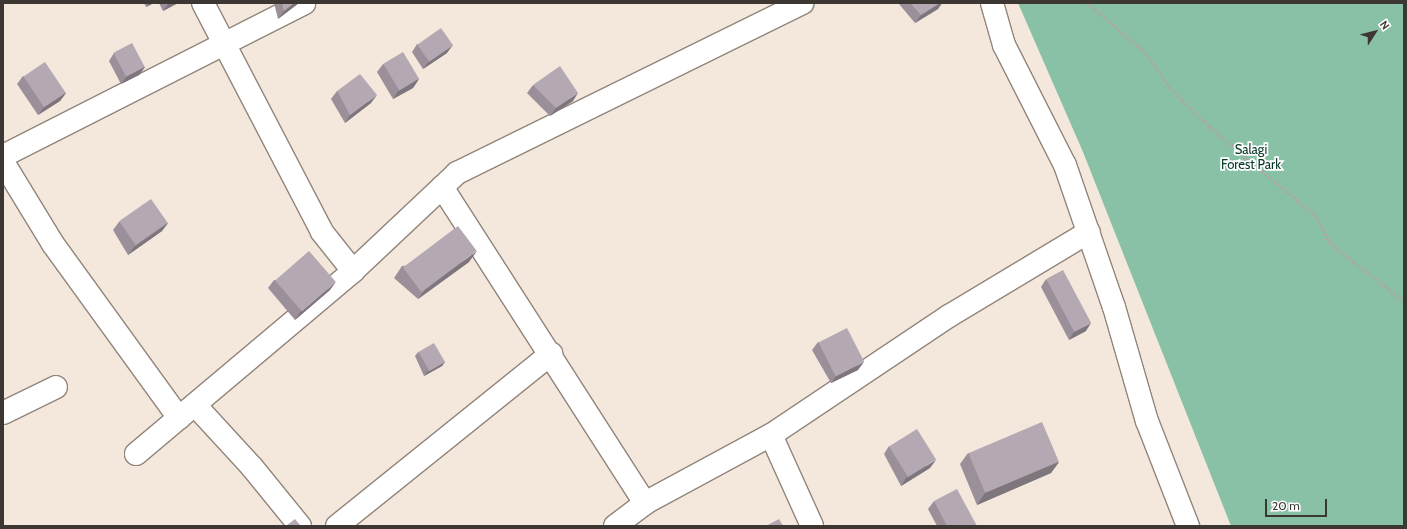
<!DOCTYPE html>
<style>
body{margin:0}
#map{position:relative;width:1407px;height:529px;overflow:hidden;background:#f4e7dc;font-family:Cabin,sans-serif}
div>[style]{position:absolute}
.forest>*{inset:0;background:#89c1a7}
.path>*{height:2.5px;margin-top:-1.25px;transform-origin:0;background:repeating-linear-gradient(90deg,#b0a69e 0 2px,transparent 0 4px)}
.roads{filter:drop-shadow(1px 0 #91857b) drop-shadow(-1px 0 #91857b) drop-shadow(0 1px #91857b) drop-shadow(0 -1px #91857b)}
.minor>*{height:22px;margin:-11px;padding:0 11px;transform-origin:11px;border-radius:11px;background:#fff}
.wall>*{inset:0;background:#9b9099}
.shaded-wall>*{inset:0;background:#7e767d}
.building>*{inset:0;background:#b4a8b2;transform-origin:0 0}
span{translate:-50% -50%;white-space:nowrap;text-align:center;line-height:1.15;-webkit-text-stroke:3.5px #fff;paint-order:stroke}
.park-label{font-size:13px;color:#063726}
.frame{position:absolute;inset:0;border:4px solid #3c3733;pointer-events:none}
.north{position:absolute;left:1355px;top:12px;width:40px;height:40px;-webkit-text-stroke:3px #fff;paint-order:stroke;rotate:54deg;font-size:11px;font-weight:700;line-height:16px;text-align:center;color:#3c3733}
.north::after{content:'';display:block;margin:auto;width:14px;height:18px;background:#3c3733;clip-path:polygon(50% 0,100% 100%,50% 72%,0 100%)}
.scale{position:absolute;left:1265px;top:499px;width:62px;height:18px;box-sizing:border-box;border:2px solid #3c3733;border-top:0;padding-left:5px;font-size:12px;line-height:14px;white-space:nowrap;color:#3c3733;-webkit-text-stroke:3px #fff;paint-order:stroke}
</style>
<div id="map">
<div class="forest">
<div style="clip-path:polygon(1018px 3px,1404px 3px,1404px 526px,1231px 526px,1083px 152px)"></div>
</div>
<div class="path">
<div style="left:1088px;top:3px;width:77px;rotate:40.8deg"></div>
<div style="left:1146px;top:53px;width:44px;rotate:55.2deg"></div>
<div style="left:1171px;top:89px;width:54px;rotate:44.3deg"></div>
<div style="left:1210px;top:127px;width:138px;rotate:40deg"></div>
<div style="left:1316px;top:216px;width:32px;rotate:62deg"></div>
<div style="left:1331px;top:244px;width:93px;rotate:38deg"></div>
</div>
<div class="roads">
<div class="minor">
<div style="left:203px;top:3px;width:258px;rotate:62.5deg"></div>
<div style="left:322px;top:232px;width:50px;rotate:51.5deg"></div>
<div style="left:992px;top:3px;width:44px;rotate:74.1deg"></div>
<div style="left:1004px;top:45px;width:135px;rotate:63.1deg"></div>
<div style="left:1065px;top:165px;width:150px;rotate:71deg"></div>
<div style="left:1114px;top:307px;width:119px;rotate:73.9deg"></div>
<div style="left:1147px;top:421px;width:113px;rotate:68.7deg"></div>
<div style="left:3px;top:156px;width:338px;rotate:-26.9deg"></div>
<div style="left:3px;top:162px;width:96px;rotate:58.6deg"></div>
<div style="left:53px;top:244px;width:215px;rotate:54.1deg"></div>
<div style="left:442px;top:187px;width:376px;rotate:57.3deg"></div>
<div style="left:195px;top:405px;width:84px;rotate:47.4deg"></div>
<div style="left:252px;top:467px;width:76px;rotate:50.9deg"></div>
<div style="left:3px;top:413px;width:59px;rotate:-26.1deg"></div>
<div style="left:771px;top:435px;width:100px;rotate:65.7deg"></div>
<div style="left:136px;top:454px;width:284px;rotate:-40.1deg"></div>
<div style="left:353px;top:271px;width:143px;rotate:-43.3deg"></div>
<div style="left:457px;top:173px;width:385px;rotate:-26.2deg"></div>
<div style="left:337px;top:526px;width:275px;rotate:-38.8deg"></div>
<div style="left:615px;top:526px;width:38px;rotate:-37deg"></div>
<div style="left:645px;top:503px;width:143px;rotate:-28.4deg"></div>
<div style="left:771px;top:435px;width:214px;rotate:-33.8deg"></div>
<div style="left:949px;top:316px;width:163px;rotate:-31deg"></div>
</div>
</div>
<div class="wall">
<div style="clip-path:polygon(144px 3px,154px 3px,146px 7px)"></div>
<div style="clip-path:polygon(159px 3px,178px 3px,163px 11px)"></div>
<div style="clip-path:polygon(274px 3px,299px 3px,278px 19px)"></div>
<div style="clip-path:polygon(899px 3px,942px 3px,938px 9px,915px 23px,899px 4px)"></div>
<div style="clip-path:polygon(417px 44px,447px 53px,423px 69px,412px 52px)"></div>
<div style="clip-path:polygon(114px 53px,145px 67px,139px 75px,121px 84px,109px 61px)"></div>
<div style="clip-path:polygon(383px 64px,419px 79px,413px 88px,393px 99px,377px 72px)"></div>
<div style="clip-path:polygon(23px 76px,66px 93px,60px 101px,38px 115px,17px 84px)"></div>
<div style="clip-path:polygon(533px 85px,573px 101px,550px 116px,527px 93px)"></div>
<div style="clip-path:polygon(337px 91px,371px 103px,345px 123px,331px 99px)"></div>
<div style="clip-path:polygon(119px 222px,168px 223px,162px 231px,128px 255px,113px 230px)"></div>
<div style="clip-path:polygon(469px 262px,418px 299px,394px 278px,402px 266px)"></div>
<div style="clip-path:polygon(1046px 279px,1086px 331px,1069px 340px,1041px 287px)"></div>
<div style="clip-path:polygon(274px 280px,330px 290px,295px 320px,268px 288px)"></div>
<div style="clip-path:polygon(818px 342px,858px 370px,831px 383px,812px 350px)"></div>
<div style="clip-path:polygon(418px 352px,445px 362px,442px 366px,424px 376px,415px 356px)"></div>
<div style="clip-path:polygon(889px 446px,930px 468px,901px 486px,884px 454px)"></div>
<div style="clip-path:polygon(968px 453px,1059px 462px,1051px 473px,977px 505px,960px 464px)"></div>
<div style="clip-path:polygon(934px 501px,977px 526px,937px 526px,928px 509px)"></div>
</div>
<div class="shaded-wall">
<div style="clip-path:polygon(149px 3px,154px 3px,146px 7px)"></div>
<div style="clip-path:polygon(169px 3px,178px 3px,163px 11px)"></div>
<div style="clip-path:polygon(294px 3px,299px 3px,278px 19px,284px 11px)"></div>
<div style="clip-path:polygon(940px 3px,942px 3px,938px 9px,915px 23px,921px 15px)"></div>
<div style="clip-path:polygon(453px 45px,447px 53px,423px 69px,429px 61px)"></div>
<div style="clip-path:polygon(145px 67px,139px 75px,121px 84px,127px 76px)"></div>
<div style="clip-path:polygon(419px 79px,413px 88px,393px 99px,398px 91px)"></div>
<div style="clip-path:polygon(66px 93px,60px 101px,38px 115px,44px 107px)"></div>
<div style="clip-path:polygon(578px 93px,573px 101px,550px 116px,556px 108px)"></div>
<div style="clip-path:polygon(377px 95px,371px 103px,345px 123px,350px 115px)"></div>
<div style="clip-path:polygon(168px 223px,162px 231px,128px 255px,134px 247px)"></div>
<div style="clip-path:polygon(477px 251px,469px 262px,418px 299px,426px 288px)"></div>
<div style="clip-path:polygon(336px 282px,330px 290px,295px 320px,300px 312px)"></div>
<div style="clip-path:polygon(1091px 323px,1086px 331px,1069px 340px,1074px 332px)"></div>
<div style="clip-path:polygon(445px 362px,442px 366px,424px 376px,427px 372px)"></div>
<div style="clip-path:polygon(864px 362px,858px 370px,831px 383px,837px 375px)"></div>
<div style="clip-path:polygon(936px 460px,930px 468px,901px 486px,906px 478px)"></div>
<div style="clip-path:polygon(1059px 462px,1051px 473px,977px 505px,985px 493px)"></div>
</div>
<div class="building">
<div style="clip-path:polygon(282px 3px,294px 3px,284px 11px)"></div>
<div style="clip-path:polygon(910px 3px,940px 3px,921px 15px)"></div>
<div style="left:441px;top:28px;width:21px;height:29px;rotate:55deg"></div>
<div style="left:132px;top:43px;width:27px;height:21px;rotate:62deg"></div>
<div style="left:403px;top:52px;width:31px;height:23px;rotate:59deg"></div>
<div style="left:45px;top:62px;width:37px;height:26px;rotate:56deg"></div>
<div style="clip-path:polygon(560px 66px,578px 93px,556px 108px,533px 85px)"></div>
<div style="clip-path:polygon(360px 74px,377px 95px,350px 115px,337px 91px)"></div>
<div style="left:151px;top:199px;width:29px;height:39px;rotate:55deg"></div>
<div style="left:458px;top:226px;width:31px;height:69px;rotate:53deg"></div>
<div style="left:309px;top:251px;width:41px;height:45px;rotate:49deg"></div>
<div style="left:1063px;top:270px;width:60px;height:19px;rotate:62deg"></div>
<div style="left:847px;top:328px;width:38px;height:32px;rotate:63deg"></div>
<div style="left:434px;top:343px;width:22px;height:18px;rotate:60deg"></div>
<div style="left:1042px;top:422px;width:43px;height:80px;rotate:67deg"></div>
<div style="left:917px;top:429px;width:36px;height:33px;rotate:58deg"></div>
<div style="clip-path:polygon(957px 489px,977px 526px,947px 526px,934px 501px)"></div>
<div style="clip-path:polygon(295px 519px,301px 526px,286px 526px)"></div>
<div style="clip-path:polygon(779px 519px,783px 526px,766px 526px)"></div>
</div>
<div class="park-label">
<span style="left:1251px;top:157px">Salagi<br>Forest Park</span>
</div>
<div class="frame"></div>
<div class="north">N</div>
<div class="scale">20 m</div>
</div>
